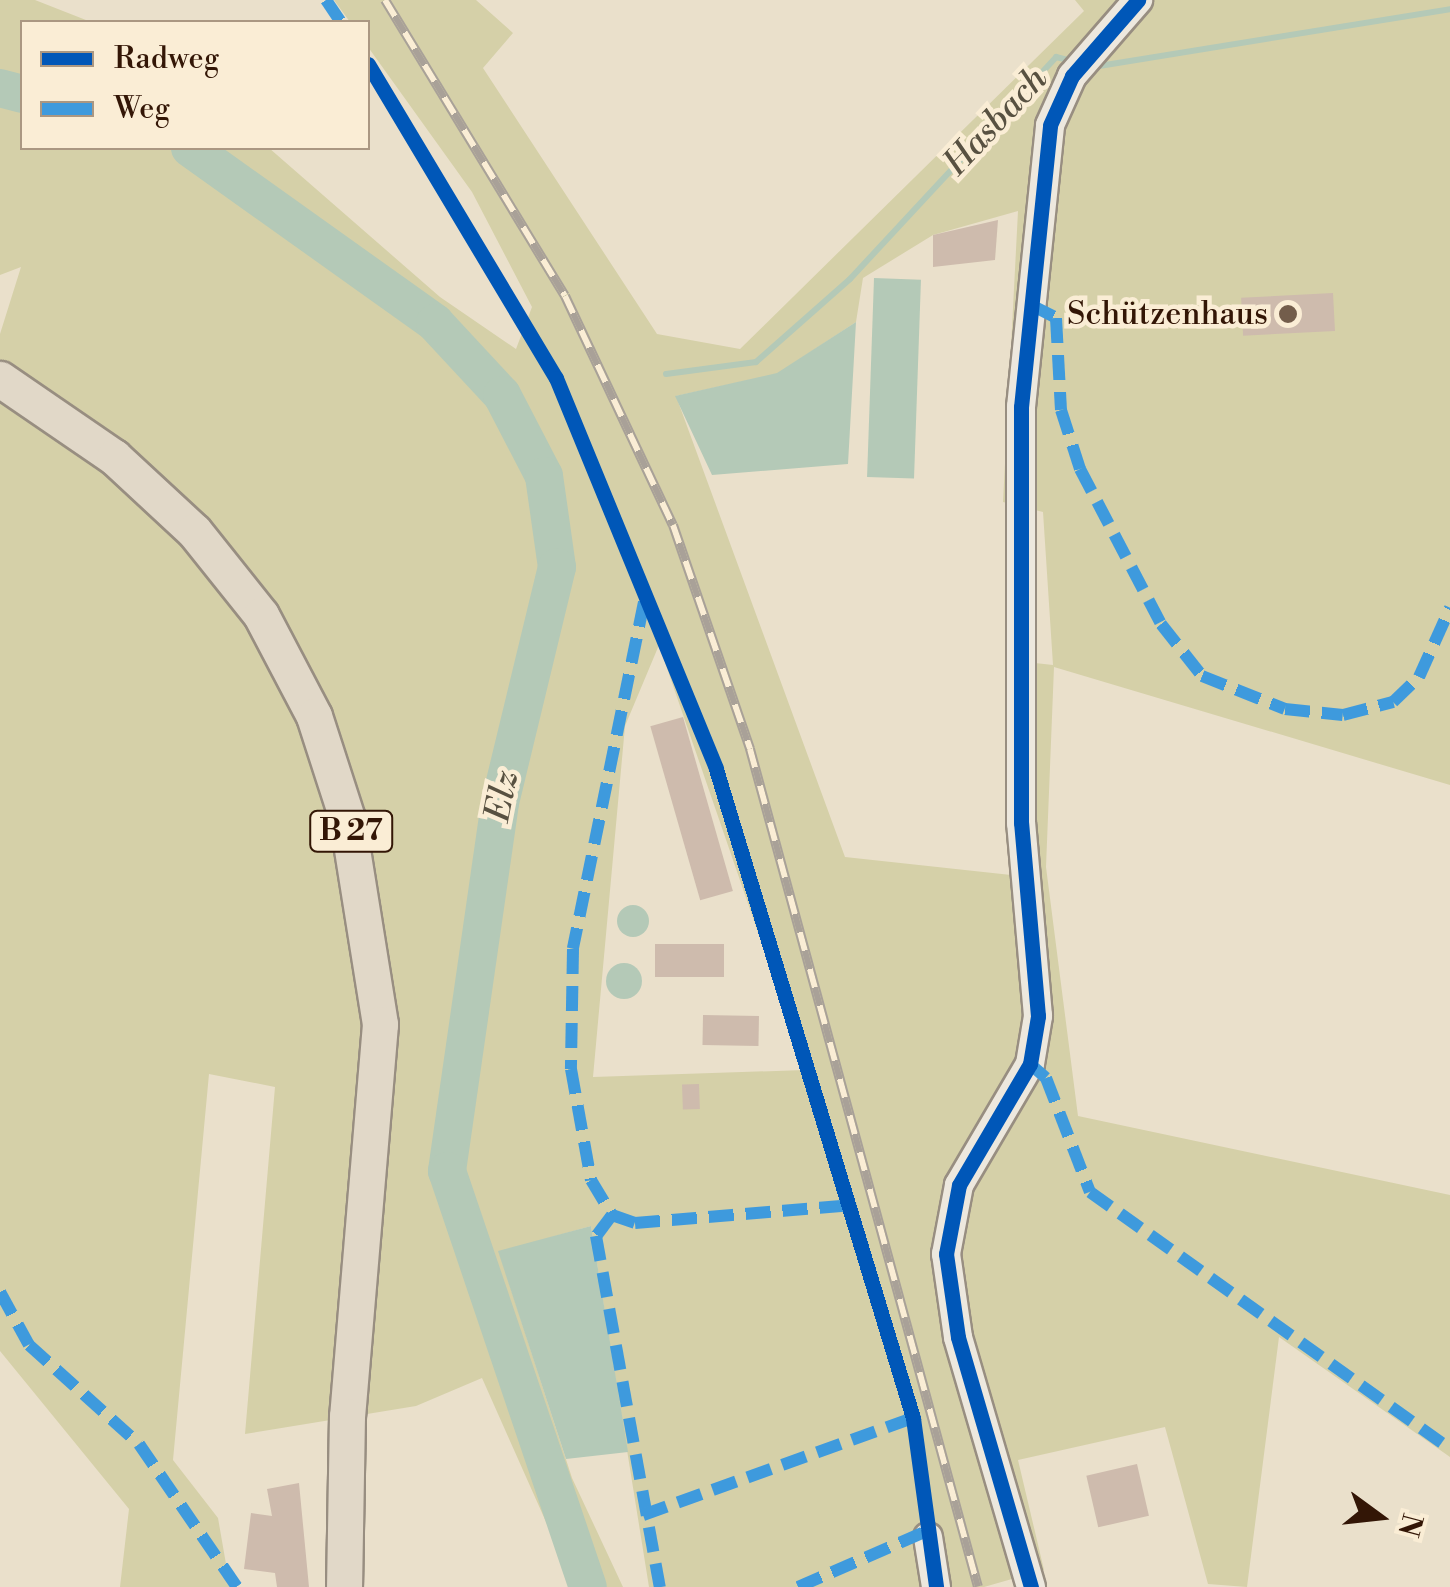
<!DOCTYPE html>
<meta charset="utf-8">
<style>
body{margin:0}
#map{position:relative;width:1450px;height:1587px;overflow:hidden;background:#eae0cb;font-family:"Libre Bodoni",serif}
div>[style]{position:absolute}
.green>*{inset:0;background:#d5d0a8}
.water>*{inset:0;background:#b4c9b7;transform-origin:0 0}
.round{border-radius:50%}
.stream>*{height:6px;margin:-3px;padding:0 3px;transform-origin:3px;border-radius:3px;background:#b4c9b7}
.river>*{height:38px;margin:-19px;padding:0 19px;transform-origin:19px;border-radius:19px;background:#b4c9b7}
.building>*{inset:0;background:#cebbad;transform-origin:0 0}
.roads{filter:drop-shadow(2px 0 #988e81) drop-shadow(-2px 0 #988e81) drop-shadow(0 2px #988e81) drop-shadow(0 -2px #988e81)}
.minor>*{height:28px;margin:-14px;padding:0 14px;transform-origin:14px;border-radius:14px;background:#ede8de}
.major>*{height:35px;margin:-17.5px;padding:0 17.5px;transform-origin:17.5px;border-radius:17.5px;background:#e1d8c8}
.rail>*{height:10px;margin-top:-5px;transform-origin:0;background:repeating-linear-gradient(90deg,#faedd5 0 19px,#a9a198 0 38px);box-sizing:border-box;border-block:2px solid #a9a198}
.quiet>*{height:12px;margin-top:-6px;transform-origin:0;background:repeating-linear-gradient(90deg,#3e9add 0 25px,transparent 0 37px)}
.cycleway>*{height:15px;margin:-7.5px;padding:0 7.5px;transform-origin:7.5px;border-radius:7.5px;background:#0057b8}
.dots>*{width:28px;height:28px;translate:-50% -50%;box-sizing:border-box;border:5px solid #faedd5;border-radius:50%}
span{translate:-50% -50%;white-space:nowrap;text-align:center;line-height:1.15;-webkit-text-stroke:9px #faedd5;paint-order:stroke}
.shield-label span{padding:2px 8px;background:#faedd5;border:2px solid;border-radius:8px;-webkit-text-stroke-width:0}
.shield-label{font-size:30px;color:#331606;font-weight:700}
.poi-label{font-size:32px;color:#331606}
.right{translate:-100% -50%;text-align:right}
.water-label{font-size:35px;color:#585141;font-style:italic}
.legend{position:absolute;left:20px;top:20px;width:350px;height:130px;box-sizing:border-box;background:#faedd5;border:2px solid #aa9782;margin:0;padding:12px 18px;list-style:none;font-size:30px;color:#331606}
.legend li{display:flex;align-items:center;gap:20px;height:50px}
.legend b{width:50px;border:2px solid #aa9782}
.north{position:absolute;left:1330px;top:1467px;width:100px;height:100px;-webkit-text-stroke:8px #faedd5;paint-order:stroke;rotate:105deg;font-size:28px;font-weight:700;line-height:40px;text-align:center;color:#331606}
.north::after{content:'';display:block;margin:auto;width:35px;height:45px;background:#331606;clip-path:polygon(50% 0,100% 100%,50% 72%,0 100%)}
</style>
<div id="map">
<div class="green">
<div style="clip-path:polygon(evenodd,0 0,35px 0,91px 22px,22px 22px,22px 148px,269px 148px,440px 297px,516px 349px,532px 307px,472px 192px,368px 47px,368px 22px,350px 22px,334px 0,476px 0,513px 33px,483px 68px,657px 334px,740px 349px,1084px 11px,1075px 0,1450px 0,1450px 785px,1054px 667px,1046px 867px,1078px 1116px,1450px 1195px,1450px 1457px,1279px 1337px,1247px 1587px,1208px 1584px,1165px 1427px,1018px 1460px,1044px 1570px,984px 1587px,649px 1587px,591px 1226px,499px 1252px,572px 1478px,623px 1587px,575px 1587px,482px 1378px,416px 1406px,245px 1434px,275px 1087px,209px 1074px,173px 1460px,218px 1518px,230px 1587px,120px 1587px,129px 1509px,0 1351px,0 334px,21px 267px,0 275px,0 0,1018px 211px,1003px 502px,1043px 512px,1053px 665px,1035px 663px,1029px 877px,845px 857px,676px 396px,777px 374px,856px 322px,863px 278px,933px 235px,1018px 211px,0 0,659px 645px,805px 1069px,805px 1070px,593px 1077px,625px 726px,659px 645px)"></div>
</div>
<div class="water">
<div style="left:874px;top:278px;width:47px;height:199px;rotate:2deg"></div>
<div style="clip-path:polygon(856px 322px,848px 464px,712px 475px,675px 396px,777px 373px)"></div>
<div class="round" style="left:617px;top:905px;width:32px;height:32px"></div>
<div class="round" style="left:606px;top:963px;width:36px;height:36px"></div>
<div style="clip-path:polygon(591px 1226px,628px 1452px,566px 1459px,498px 1251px)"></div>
</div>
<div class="stream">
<div style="left:1093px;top:67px;width:362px;rotate:-9.2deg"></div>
<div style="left:666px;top:374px;width:91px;rotate:-7.6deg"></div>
<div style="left:756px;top:362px;width:125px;rotate:-41.4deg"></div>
<div style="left:850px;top:279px;width:303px;rotate:-47.1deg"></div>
<div style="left:1056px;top:57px;width:21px;rotate:14deg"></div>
</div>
<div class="river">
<div style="left:0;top:88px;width:23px;rotate:15deg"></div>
<div style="left:190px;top:148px;width:301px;rotate:35.5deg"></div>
<div style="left:435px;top:323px;width:98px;rotate:47.1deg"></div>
<div style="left:502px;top:395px;width:91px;rotate:62.6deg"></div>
<div style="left:544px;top:476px;width:92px;rotate:81.9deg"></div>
<div style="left:557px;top:567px;width:243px;rotate:103.6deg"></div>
<div style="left:500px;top:803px;width:372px;rotate:98.2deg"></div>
<div style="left:447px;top:1171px;width:439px;rotate:71.3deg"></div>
</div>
<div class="building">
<div style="clip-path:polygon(998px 220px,995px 260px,933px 267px,933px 235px)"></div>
<div style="left:1333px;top:293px;width:38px;height:92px;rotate:87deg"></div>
<div style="left:683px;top:717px;width:181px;height:34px;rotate:74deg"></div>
<div style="left:724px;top:944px;width:33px;height:69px;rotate:90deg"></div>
<div style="left:703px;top:1015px;width:56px;height:30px;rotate:1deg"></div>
<div style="left:699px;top:1084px;width:25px;height:17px;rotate:88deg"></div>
<div style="left:1137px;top:1464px;width:53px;height:52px;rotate:77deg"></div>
<div style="clip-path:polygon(299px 1483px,309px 1587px,277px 1587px,275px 1573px,244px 1569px,251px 1513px,272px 1516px,267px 1489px)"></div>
</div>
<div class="roads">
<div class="minor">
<div style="left:928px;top:1537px;width:51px;rotate:80.9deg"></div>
<div style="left:1031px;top:1587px;width:260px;rotate:-106.3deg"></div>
<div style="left:958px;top:1337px;width:84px;rotate:-98.2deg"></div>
<div style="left:946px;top:1254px;width:70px;rotate:-79.3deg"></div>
<div style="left:959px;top:1185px;width:140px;rotate:-59.6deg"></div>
<div style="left:1030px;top:1064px;width:49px;rotate:-80.5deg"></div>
<div style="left:1038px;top:1016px;width:194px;rotate:-95deg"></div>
<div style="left:1021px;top:823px;width:416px;rotate:-90deg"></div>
<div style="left:1021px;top:407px;width:283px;rotate:-84.1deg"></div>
<div style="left:1050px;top:125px;width:54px;rotate:-65.8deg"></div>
<div style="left:1072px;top:76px;width:101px;rotate:-49deg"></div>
</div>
<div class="major">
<div style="left:0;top:379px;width:138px;rotate:34.4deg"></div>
<div style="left:114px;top:457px;width:109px;rotate:42.8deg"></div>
<div style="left:194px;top:531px;width:107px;rotate:51.4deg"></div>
<div style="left:261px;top:615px;width:114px;rotate:62.3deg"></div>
<div style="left:314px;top:716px;width:107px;rotate:72.1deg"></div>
<div style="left:347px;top:818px;width:209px;rotate:80.9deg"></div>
<div style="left:380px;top:1024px;width:393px;rotate:94.8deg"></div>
<div style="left:347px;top:1416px;width:171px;rotate:91deg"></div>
</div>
</div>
<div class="rail">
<div style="left:385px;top:0;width:346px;rotate:58.7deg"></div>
<div style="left:565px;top:296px;width:253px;rotate:64.8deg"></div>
<div style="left:673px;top:525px;width:237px;rotate:71deg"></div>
<div style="left:750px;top:749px;width:868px;rotate:74.78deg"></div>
</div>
<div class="quiet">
<div style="left:326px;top:0;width:27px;rotate:56deg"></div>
<div style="left:1031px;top:305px;width:28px;rotate:27deg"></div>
<div style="left:1056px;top:318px;width:92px;rotate:86.9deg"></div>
<div style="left:1061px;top:410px;width:62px;rotate:72.1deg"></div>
<div style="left:1080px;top:469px;width:175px;rotate:62.4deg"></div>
<div style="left:1161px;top:624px;width:66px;rotate:51.7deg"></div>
<div style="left:1202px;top:676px;width:89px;rotate:21.7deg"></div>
<div style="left:1285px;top:709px;width:58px;rotate:5.9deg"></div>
<div style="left:1343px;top:715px;width:52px;rotate:-14.6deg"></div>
<div style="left:1393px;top:702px;width:36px;rotate:-44deg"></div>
<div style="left:1419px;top:677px;width:76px;rotate:-65.8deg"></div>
<div style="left:644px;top:602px;width:354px;rotate:101.6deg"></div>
<div style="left:573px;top:949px;width:120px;rotate:91deg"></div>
<div style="left:571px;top:1069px;width:113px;rotate:79.8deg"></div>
<div style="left:591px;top:1180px;width:41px;rotate:59deg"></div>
<div style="left:612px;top:1215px;width:24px;rotate:19deg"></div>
<div style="left:635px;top:1223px;width:222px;rotate:-4.7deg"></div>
<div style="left:1030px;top:1064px;width:21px;rotate:41deg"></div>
<div style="left:1046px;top:1078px;width:122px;rotate:68.9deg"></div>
<div style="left:1090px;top:1192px;width:442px;rotate:35.5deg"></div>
<div style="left:612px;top:1215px;width:26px;rotate:127deg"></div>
<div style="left:596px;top:1236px;width:357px;rotate:79.7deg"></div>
<div style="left:0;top:1292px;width:60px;rotate:61.3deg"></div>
<div style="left:29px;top:1345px;width:148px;rotate:42deg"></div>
<div style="left:139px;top:1444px;width:173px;rotate:55.6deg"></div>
<div style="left:643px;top:1515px;width:287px;rotate:-19.8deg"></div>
<div style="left:798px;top:1587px;width:141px;rotate:-23.5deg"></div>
</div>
<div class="cycleway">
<div style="left:368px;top:64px;width:366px;rotate:59.1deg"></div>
<div style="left:556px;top:378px;width:422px;rotate:67.7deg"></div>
<div style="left:716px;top:769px;width:678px;rotate:73.11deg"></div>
<div style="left:913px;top:1418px;width:171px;rotate:82.2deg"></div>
<div style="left:1031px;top:1587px;width:260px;rotate:-106.3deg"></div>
<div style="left:958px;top:1337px;width:84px;rotate:-98.2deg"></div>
<div style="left:946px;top:1254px;width:70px;rotate:-79.3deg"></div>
<div style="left:959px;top:1185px;width:140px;rotate:-59.6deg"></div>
<div style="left:1030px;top:1064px;width:49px;rotate:-80.5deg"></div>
<div style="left:1038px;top:1016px;width:194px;rotate:-95deg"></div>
<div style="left:1021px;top:823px;width:416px;rotate:-90deg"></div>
<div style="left:1021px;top:407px;width:283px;rotate:-84.1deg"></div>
<div style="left:1050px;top:125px;width:54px;rotate:-65.8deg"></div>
<div style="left:1072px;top:76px;width:101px;rotate:-49deg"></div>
</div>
<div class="dots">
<div style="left:1288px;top:314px;background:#735d4b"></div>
</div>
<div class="shield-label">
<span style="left:351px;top:831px">B 27</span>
</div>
<div class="poi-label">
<span class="right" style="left:1268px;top:314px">Schützenhaus</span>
</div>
<div class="water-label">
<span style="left:996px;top:122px;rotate:-47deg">Hasbach</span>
<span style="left:503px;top:796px;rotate:-79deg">Elz</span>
</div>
<ul class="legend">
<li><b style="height:12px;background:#0057b8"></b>Radweg</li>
<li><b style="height:12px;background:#3e9add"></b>Weg</li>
</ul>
<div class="north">N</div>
</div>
